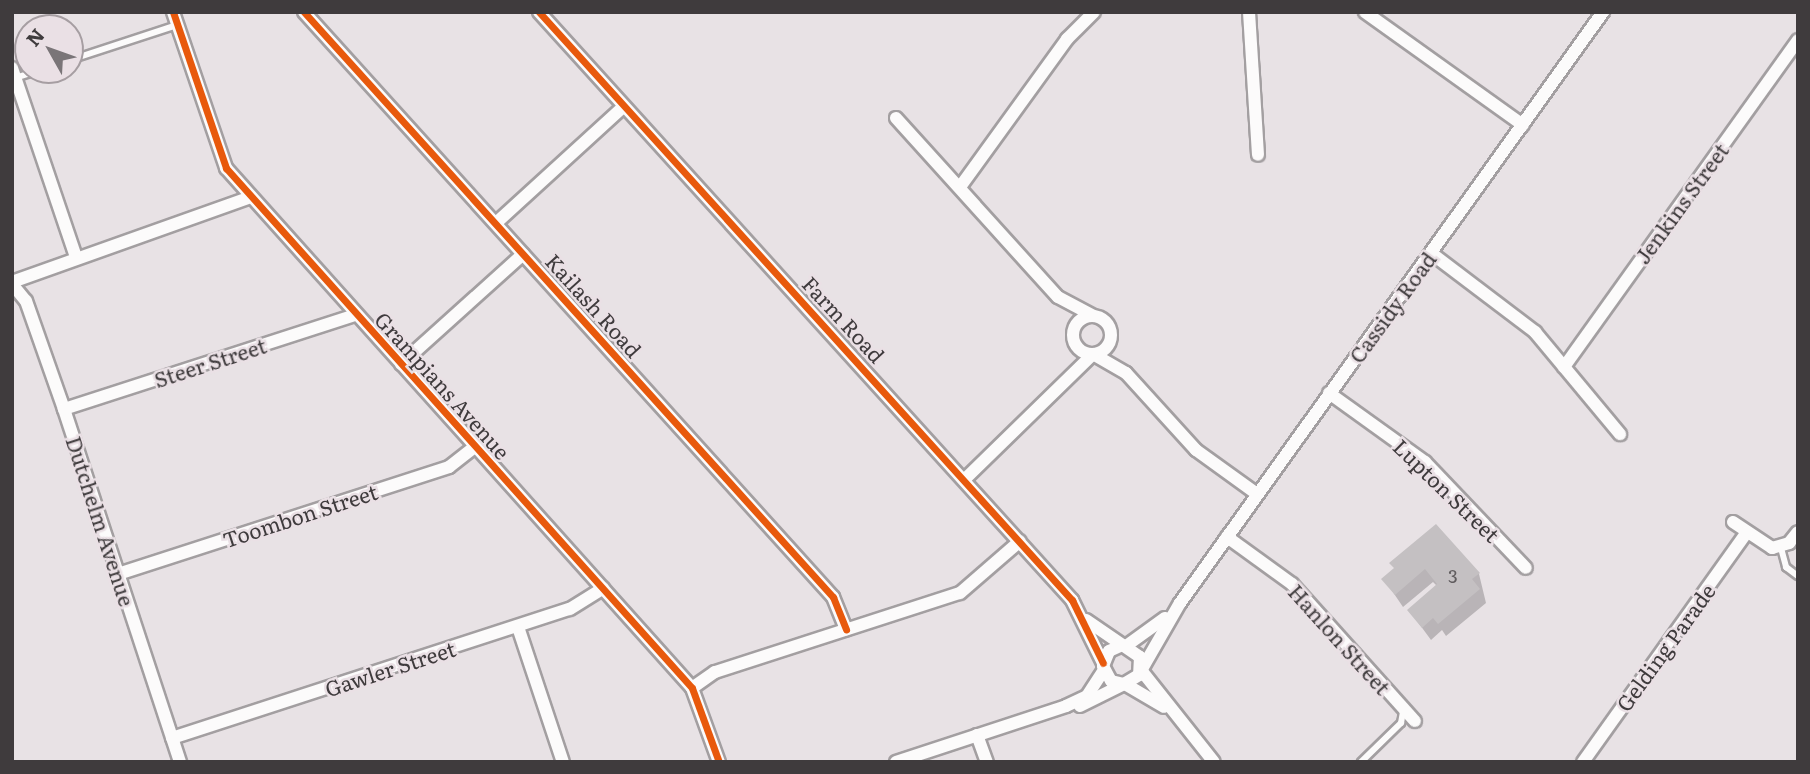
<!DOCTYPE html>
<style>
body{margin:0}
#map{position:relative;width:1810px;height:774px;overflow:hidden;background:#e8e2e5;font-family:Literata,serif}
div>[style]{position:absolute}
.shadow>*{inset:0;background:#0003}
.building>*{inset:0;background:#c4c0c2}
.roads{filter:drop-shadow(2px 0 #a39fa1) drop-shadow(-2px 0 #a39fa1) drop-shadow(0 2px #a39fa1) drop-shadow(0 -2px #a39fa1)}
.lane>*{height:6px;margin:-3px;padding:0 3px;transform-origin:3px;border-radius:3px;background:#fcfbfb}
.street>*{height:12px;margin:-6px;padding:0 6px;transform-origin:6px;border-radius:6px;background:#fcfbfb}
.street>.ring{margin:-6px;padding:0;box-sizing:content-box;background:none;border:12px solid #fcfbfb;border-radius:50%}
.cycleway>*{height:7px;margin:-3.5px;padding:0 3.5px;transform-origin:3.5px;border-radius:3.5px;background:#e8590c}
span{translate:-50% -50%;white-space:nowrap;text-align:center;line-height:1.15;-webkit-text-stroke:5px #eae0e5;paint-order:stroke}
.number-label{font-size:18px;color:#605c5e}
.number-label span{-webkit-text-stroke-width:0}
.street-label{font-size:21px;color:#3f3b3d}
.frame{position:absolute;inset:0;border:14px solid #3f3b3d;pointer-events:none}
.north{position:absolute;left:14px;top:14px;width:70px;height:70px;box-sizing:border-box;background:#eae0e5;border:2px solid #a69ea2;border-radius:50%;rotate:310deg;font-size:19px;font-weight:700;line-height:28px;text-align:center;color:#3f3b3d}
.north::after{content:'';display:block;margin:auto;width:24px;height:32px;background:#7a7578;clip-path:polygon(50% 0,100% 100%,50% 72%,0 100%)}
</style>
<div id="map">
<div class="shadow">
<div style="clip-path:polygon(1392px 563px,1479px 574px,1486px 603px,1446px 636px,1442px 630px,1431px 640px,1409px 610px,1437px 586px,1433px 582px,1403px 607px,1384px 579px,1395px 569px)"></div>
</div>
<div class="building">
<div style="clip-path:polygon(1436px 524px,1480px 573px,1472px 579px,1480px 589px,1438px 624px,1433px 618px,1422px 628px,1407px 610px,1437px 584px,1425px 569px,1395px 595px,1381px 579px,1394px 568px,1389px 563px)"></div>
</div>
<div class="roads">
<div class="lane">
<div style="left:70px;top:60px;width:113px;rotate:-18.1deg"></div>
<div style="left:15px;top:78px;width:25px;rotate:-18deg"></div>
<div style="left:1781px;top:548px;width:20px;rotate:75deg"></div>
<div style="left:1786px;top:567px;width:15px;rotate:37deg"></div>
<div style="left:1361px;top:762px;width:56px;rotate:-44.3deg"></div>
<div style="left:1401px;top:723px;width:11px;rotate:-80deg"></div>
</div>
<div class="street">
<div style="left:173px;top:12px;width:165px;rotate:71.2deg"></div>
<div style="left:226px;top:168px;width:698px;rotate:48.13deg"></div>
<div style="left:692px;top:688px;width:79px;rotate:70deg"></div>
<div style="left:304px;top:12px;width:789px;rotate:47.88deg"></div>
<div style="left:833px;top:597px;width:35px;rotate:68deg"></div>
<div style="left:539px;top:12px;width:794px;rotate:47.81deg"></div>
<div style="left:1072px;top:600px;width:70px;rotate:63.8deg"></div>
<div style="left:1249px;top:12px;width:143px;rotate:86.4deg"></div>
<div style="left:1365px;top:12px;width:194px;rotate:35.6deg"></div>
<div style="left:12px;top:68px;width:200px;rotate:71.3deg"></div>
<div style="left:896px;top:118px;width:241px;rotate:47.9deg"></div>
<div style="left:1058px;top:297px;width:40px;rotate:28deg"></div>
<div style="left:960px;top:187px;width:183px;rotate:-54.1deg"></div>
<div style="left:1067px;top:39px;width:38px;rotate:-45deg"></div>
<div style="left:496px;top:223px;width:173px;rotate:-42.4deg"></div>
<div style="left:1431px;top:253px;width:131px;rotate:37.2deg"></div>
<div style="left:1535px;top:332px;width:133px;rotate:50.2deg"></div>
<div style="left:12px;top:282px;width:254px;rotate:-19.6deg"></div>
<div style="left:12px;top:284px;width:22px;rotate:51deg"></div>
<div style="left:26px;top:301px;width:114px;rotate:70.6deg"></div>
<div style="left:64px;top:409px;width:372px;rotate:71.8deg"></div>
<div class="ring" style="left:1073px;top:316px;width:26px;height:26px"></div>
<div style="left:1093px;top:354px;width:38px;rotate:30deg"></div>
<div style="left:1126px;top:373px;width:104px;rotate:47.7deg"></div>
<div style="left:1196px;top:450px;width:75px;rotate:35.8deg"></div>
<div style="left:401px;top:364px;width:164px;rotate:-42deg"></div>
<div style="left:1564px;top:367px;width:402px;rotate:-54.4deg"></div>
<div style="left:1329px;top:393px;width:118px;rotate:35.7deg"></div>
<div style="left:1425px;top:462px;width:146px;rotate:46.4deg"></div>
<div style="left:64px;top:409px;width:306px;rotate:-17.9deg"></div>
<div style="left:965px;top:479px;width:179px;rotate:-44.3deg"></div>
<div style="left:1733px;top:522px;width:47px;rotate:33.7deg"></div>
<div style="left:1772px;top:548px;width:18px;rotate:-16deg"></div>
<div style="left:1789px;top:543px;width:14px;rotate:-51deg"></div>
<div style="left:1227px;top:537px;width:80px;rotate:35.9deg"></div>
<div style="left:1292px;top:584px;width:184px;rotate:48.1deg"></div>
<div style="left:118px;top:574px;width:348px;rotate:-17.9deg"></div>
<div style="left:449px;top:467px;width:34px;rotate:-38deg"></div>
<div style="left:1086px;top:620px;width:65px;rotate:34.4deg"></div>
<div style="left:1140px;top:657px;width:18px;rotate:93deg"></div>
<div style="left:1139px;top:675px;width:17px;rotate:149deg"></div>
<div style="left:1124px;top:684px;width:13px;rotate:-167deg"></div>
<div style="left:1111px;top:681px;width:17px;rotate:-118deg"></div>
<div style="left:1103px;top:666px;width:16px;rotate:-68deg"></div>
<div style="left:1109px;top:651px;width:12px;rotate:-24deg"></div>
<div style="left:518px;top:627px;width:142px;rotate:71.6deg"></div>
<div style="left:1126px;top:646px;width:48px;rotate:-35.7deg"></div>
<div style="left:1142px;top:669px;width:76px;rotate:-60.1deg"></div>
<div style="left:1180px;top:603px;width:727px;rotate:-54.41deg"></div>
<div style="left:1141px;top:670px;width:117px;rotate:51.6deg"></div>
<div style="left:1125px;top:684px;width:45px;rotate:30.5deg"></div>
<div style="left:692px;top:688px;width:28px;rotate:-35deg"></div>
<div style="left:715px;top:672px;width:257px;rotate:-17.9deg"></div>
<div style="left:960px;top:593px;width:79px;rotate:-40.9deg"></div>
<div style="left:1080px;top:706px;width:49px;rotate:-26.6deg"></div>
<div style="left:977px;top:735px;width:29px;rotate:70deg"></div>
<div style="left:172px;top:738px;width:418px;rotate:-18deg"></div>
<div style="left:570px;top:609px;width:39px;rotate:-32deg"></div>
<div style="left:896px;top:762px;width:179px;rotate:-18.2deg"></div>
<div style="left:1066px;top:706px;width:23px;rotate:-25deg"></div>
<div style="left:1087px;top:696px;width:31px;rotate:-57deg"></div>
<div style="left:1583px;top:762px;width:282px;rotate:-54.5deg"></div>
</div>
</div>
<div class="cycleway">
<div style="left:173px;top:12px;width:165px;rotate:71.2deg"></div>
<div style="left:226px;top:168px;width:698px;rotate:48.13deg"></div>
<div style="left:692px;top:688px;width:79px;rotate:70deg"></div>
<div style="left:304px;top:12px;width:789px;rotate:47.88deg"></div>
<div style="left:833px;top:597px;width:35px;rotate:68deg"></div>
<div style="left:539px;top:12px;width:794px;rotate:47.81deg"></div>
<div style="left:1072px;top:600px;width:70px;rotate:63.8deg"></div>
</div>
<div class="number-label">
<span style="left:1453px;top:576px">3</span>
</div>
<div class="street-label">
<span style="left:1681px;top:203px;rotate:-54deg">Jenkins Street</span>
<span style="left:594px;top:305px;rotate:48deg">Kailash Road</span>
<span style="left:1392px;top:307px;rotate:-54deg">Cassidy Road</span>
<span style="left:844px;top:319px;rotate:47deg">Farm Road</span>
<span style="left:210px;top:362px;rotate:-18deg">Steer Street</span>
<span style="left:443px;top:385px;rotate:48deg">Grampians Avenue</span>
<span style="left:1447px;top:490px;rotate:44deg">Lupton Street</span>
<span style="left:300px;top:515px;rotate:-18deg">Toombon Street</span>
<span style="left:101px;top:521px;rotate:72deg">Dutchelm Avenue</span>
<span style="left:1340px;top:639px;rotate:48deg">Hanlon Street</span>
<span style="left:1665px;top:647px;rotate:-54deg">Gelding Parade</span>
<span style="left:390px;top:668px;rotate:-18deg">Gawler Street</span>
</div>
<div class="frame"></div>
<div class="north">N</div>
</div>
